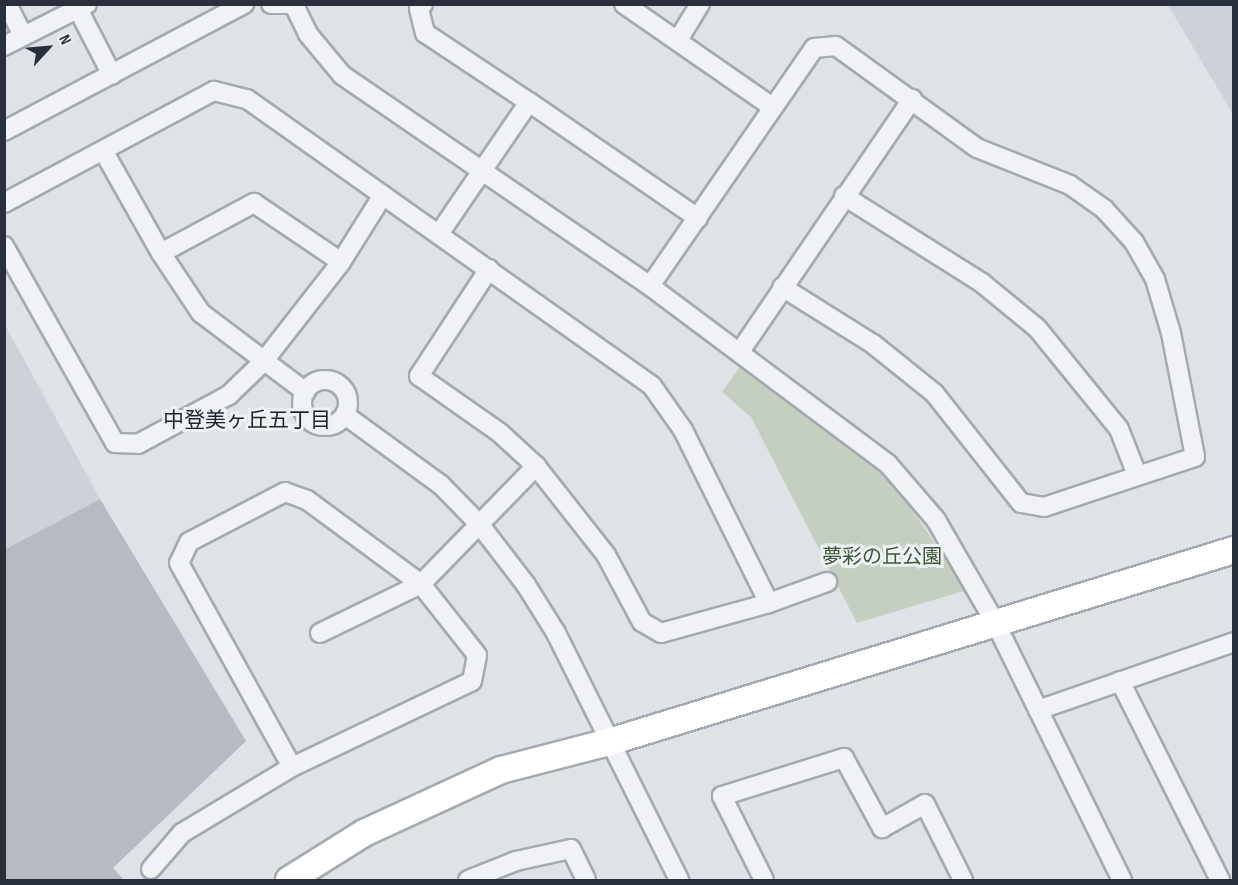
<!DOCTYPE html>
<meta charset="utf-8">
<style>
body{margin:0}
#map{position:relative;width:1238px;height:885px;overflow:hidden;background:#dfe2e6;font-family:"Sofia Sans Condensed","Noto Sans JP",sans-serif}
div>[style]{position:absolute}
.built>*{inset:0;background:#cdd1d8}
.green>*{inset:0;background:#c5cfc1}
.building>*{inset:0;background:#b6bbc3}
.roads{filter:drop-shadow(2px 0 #a5a9b0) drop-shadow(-2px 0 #a5a9b0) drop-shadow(0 2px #a5a9b0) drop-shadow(0 -2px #a5a9b0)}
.street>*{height:18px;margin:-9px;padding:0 9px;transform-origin:9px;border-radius:9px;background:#f1f2f5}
.street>.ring{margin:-9px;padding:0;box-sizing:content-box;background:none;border:18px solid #f1f2f5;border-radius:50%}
.secondary>*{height:26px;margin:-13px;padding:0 13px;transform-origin:13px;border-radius:13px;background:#fff}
span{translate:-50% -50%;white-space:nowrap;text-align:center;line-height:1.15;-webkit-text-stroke:6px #eef1f4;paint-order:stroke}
.park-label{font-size:20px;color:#3e5638}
.neighbourhood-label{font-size:21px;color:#1b222d}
.frame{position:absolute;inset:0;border:6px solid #29303c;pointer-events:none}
.north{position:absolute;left:18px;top:18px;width:60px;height:60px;-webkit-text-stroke:4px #eef1f4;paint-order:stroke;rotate:64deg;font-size:16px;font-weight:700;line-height:24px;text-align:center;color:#29303c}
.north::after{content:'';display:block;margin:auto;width:21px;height:27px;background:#29303c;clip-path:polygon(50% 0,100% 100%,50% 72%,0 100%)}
</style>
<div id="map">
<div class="built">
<div style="clip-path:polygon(1168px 5px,1233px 5px,1233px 115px,1227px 104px)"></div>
<div style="clip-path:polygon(4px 323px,100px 499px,5px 550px,4px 550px)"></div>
</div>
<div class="green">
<div style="clip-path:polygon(741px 365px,860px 450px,908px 504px,967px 590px,857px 623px,751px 417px,722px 392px)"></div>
</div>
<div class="building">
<div style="clip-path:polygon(100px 499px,246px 741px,113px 868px,124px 880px,4px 880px,4px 550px)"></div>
</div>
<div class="roads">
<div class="street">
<div style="left:7px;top:4px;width:35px;rotate:63deg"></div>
<div style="left:271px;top:4px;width:23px"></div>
<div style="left:423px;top:4px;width:6px;rotate:129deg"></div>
<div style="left:419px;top:9px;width:25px;rotate:76deg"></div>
<div style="left:425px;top:33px;width:125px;rotate:33.6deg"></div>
<div style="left:529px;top:102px;width:160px;rotate:124.3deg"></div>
<div style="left:624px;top:4px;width:180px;rotate:34.8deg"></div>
<div style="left:294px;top:5px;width:32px;rotate:64deg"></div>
<div style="left:308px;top:34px;width:53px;rotate:50.3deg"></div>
<div style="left:342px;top:75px;width:373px;rotate:34.4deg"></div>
<div style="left:650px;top:286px;width:297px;rotate:36.8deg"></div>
<div style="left:888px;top:464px;width:74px;rotate:49.4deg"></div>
<div style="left:936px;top:520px;width:118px;rotate:60deg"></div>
<div style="left:995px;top:622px;width:288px;rotate:63.8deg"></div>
<div style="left:78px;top:9px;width:74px;rotate:62.7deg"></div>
<div style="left:678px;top:40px;width:42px;rotate:-58.6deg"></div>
<div style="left:4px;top:46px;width:93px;rotate:-26.8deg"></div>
<div style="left:529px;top:102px;width:205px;rotate:34.5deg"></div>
<div style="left:4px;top:131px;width:272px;rotate:-27.9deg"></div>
<div style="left:104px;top:152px;width:116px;rotate:60.6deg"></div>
<div style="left:161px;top:253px;width:72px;rotate:56.3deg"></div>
<div style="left:201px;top:313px;width:131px;rotate:37deg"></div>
<div style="left:844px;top:196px;width:163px;rotate:32.2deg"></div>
<div style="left:982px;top:283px;width:71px;rotate:39.3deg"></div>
<div style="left:1037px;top:328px;width:130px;rotate:50.9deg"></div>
<div style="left:1119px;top:429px;width:49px;rotate:68.6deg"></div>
<div style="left:4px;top:203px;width:238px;rotate:-28.1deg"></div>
<div style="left:214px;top:91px;width:34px;rotate:14deg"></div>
<div style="left:247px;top:99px;width:496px;rotate:35.3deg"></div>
<div style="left:652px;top:386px;width:54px;rotate:54.8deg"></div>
<div style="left:683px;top:430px;width:193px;rotate:63.6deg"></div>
<div style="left:769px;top:603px;width:62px;rotate:-19.9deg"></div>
<div style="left:4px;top:246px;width:226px;rotate:60.6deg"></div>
<div style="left:115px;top:443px;width:23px;rotate:2deg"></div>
<div style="left:138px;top:444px;width:103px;rotate:-28.3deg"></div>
<div style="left:229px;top:395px;width:47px;rotate:-44.1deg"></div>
<div style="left:263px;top:362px;width:127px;rotate:-52deg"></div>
<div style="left:341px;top:262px;width:79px;rotate:-57.9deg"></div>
<div style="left:161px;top:253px;width:106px;rotate:-28.3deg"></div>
<div style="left:254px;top:203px;width:105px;rotate:34.1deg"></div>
<div style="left:489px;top:269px;width:128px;rotate:123.2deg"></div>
<div style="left:419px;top:376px;width:99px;rotate:35.1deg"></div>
<div style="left:500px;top:433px;width:49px;rotate:42.5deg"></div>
<div style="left:536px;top:466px;width:113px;rotate:51.8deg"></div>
<div style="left:606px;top:555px;width:76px;rotate:61.8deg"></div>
<div style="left:642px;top:622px;width:22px;rotate:30deg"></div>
<div style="left:661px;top:633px;width:112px;rotate:-15.5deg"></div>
<div style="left:650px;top:286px;width:289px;rotate:-55.4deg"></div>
<div style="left:814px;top:48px;width:22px;rotate:-5deg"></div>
<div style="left:836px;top:46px;width:174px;rotate:35.9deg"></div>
<div style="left:977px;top:148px;width:100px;rotate:21.7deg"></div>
<div style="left:1070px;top:185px;width:42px;rotate:35.2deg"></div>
<div style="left:1104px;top:209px;width:45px;rotate:47.7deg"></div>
<div style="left:1134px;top:242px;width:43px;rotate:60.4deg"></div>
<div style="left:1155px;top:279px;width:56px;rotate:73.5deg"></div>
<div style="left:1171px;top:333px;width:126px;rotate:79deg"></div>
<div style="left:1195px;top:457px;width:159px;rotate:161.7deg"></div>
<div style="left:1044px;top:507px;width:23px;rotate:-170deg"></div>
<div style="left:1021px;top:503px;width:140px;rotate:-128.3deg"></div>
<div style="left:934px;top:393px;width:78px;rotate:-141.2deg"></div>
<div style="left:873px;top:344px;width:107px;rotate:-147.9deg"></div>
<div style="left:741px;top:350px;width:304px;rotate:-55.7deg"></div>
<div class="ring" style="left:302px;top:380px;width:28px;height:28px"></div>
<div style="left:345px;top:415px;width:119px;rotate:36.1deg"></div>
<div style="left:441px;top:485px;width:56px;rotate:45.7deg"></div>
<div style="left:480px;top:525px;width:76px;rotate:52.5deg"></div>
<div style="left:526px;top:585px;width:57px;rotate:58deg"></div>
<div style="left:556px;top:633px;width:276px;rotate:63.5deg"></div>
<div style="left:320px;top:633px;width:112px;rotate:-25.9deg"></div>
<div style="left:421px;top:584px;width:165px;rotate:-45.7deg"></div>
<div style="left:1120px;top:681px;width:223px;rotate:63.3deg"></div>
<div style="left:1038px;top:710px;width:207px;rotate:-19.1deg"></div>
<div style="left:151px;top:869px;width:48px;rotate:-49.3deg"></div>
<div style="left:182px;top:833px;width:128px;rotate:-31deg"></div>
<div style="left:292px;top:767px;width:199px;rotate:-25.5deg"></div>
<div style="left:472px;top:681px;width:26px;rotate:-79deg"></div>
<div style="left:477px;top:655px;width:90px;rotate:-128.3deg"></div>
<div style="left:421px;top:584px;width:142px;rotate:-143.6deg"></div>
<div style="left:307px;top:500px;width:23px;rotate:-160deg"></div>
<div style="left:285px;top:492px;width:108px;rotate:152.5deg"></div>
<div style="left:189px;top:542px;width:23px;rotate:115deg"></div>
<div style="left:179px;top:563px;width:233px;rotate:61deg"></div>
<div style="left:468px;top:880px;width:52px;rotate:-21.6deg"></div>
<div style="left:516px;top:861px;width:56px;rotate:-12.3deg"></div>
<div style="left:571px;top:849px;width:34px;rotate:64deg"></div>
<div style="left:764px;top:880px;width:94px;rotate:-116.6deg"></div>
<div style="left:722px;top:796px;width:128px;rotate:-17.3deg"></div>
<div style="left:844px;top:758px;width:80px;rotate:61.5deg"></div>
<div style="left:882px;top:828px;width:49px;rotate:-29.2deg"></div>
<div style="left:925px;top:804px;width:85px;rotate:63.4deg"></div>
</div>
<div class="secondary">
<div style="left:289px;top:880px;width:89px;rotate:-32.1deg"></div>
<div style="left:364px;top:833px;width:151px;rotate:-24.7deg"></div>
<div style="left:501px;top:770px;width:112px;rotate:-14.5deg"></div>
<div style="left:609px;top:742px;width:654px;rotate:-17.08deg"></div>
</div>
</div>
<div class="park-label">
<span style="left:882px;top:557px">夢彩の丘公園</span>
</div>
<div class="neighbourhood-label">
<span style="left:247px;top:421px">中登美ヶ丘五丁目</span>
</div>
<div class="frame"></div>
<div class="north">N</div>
</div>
